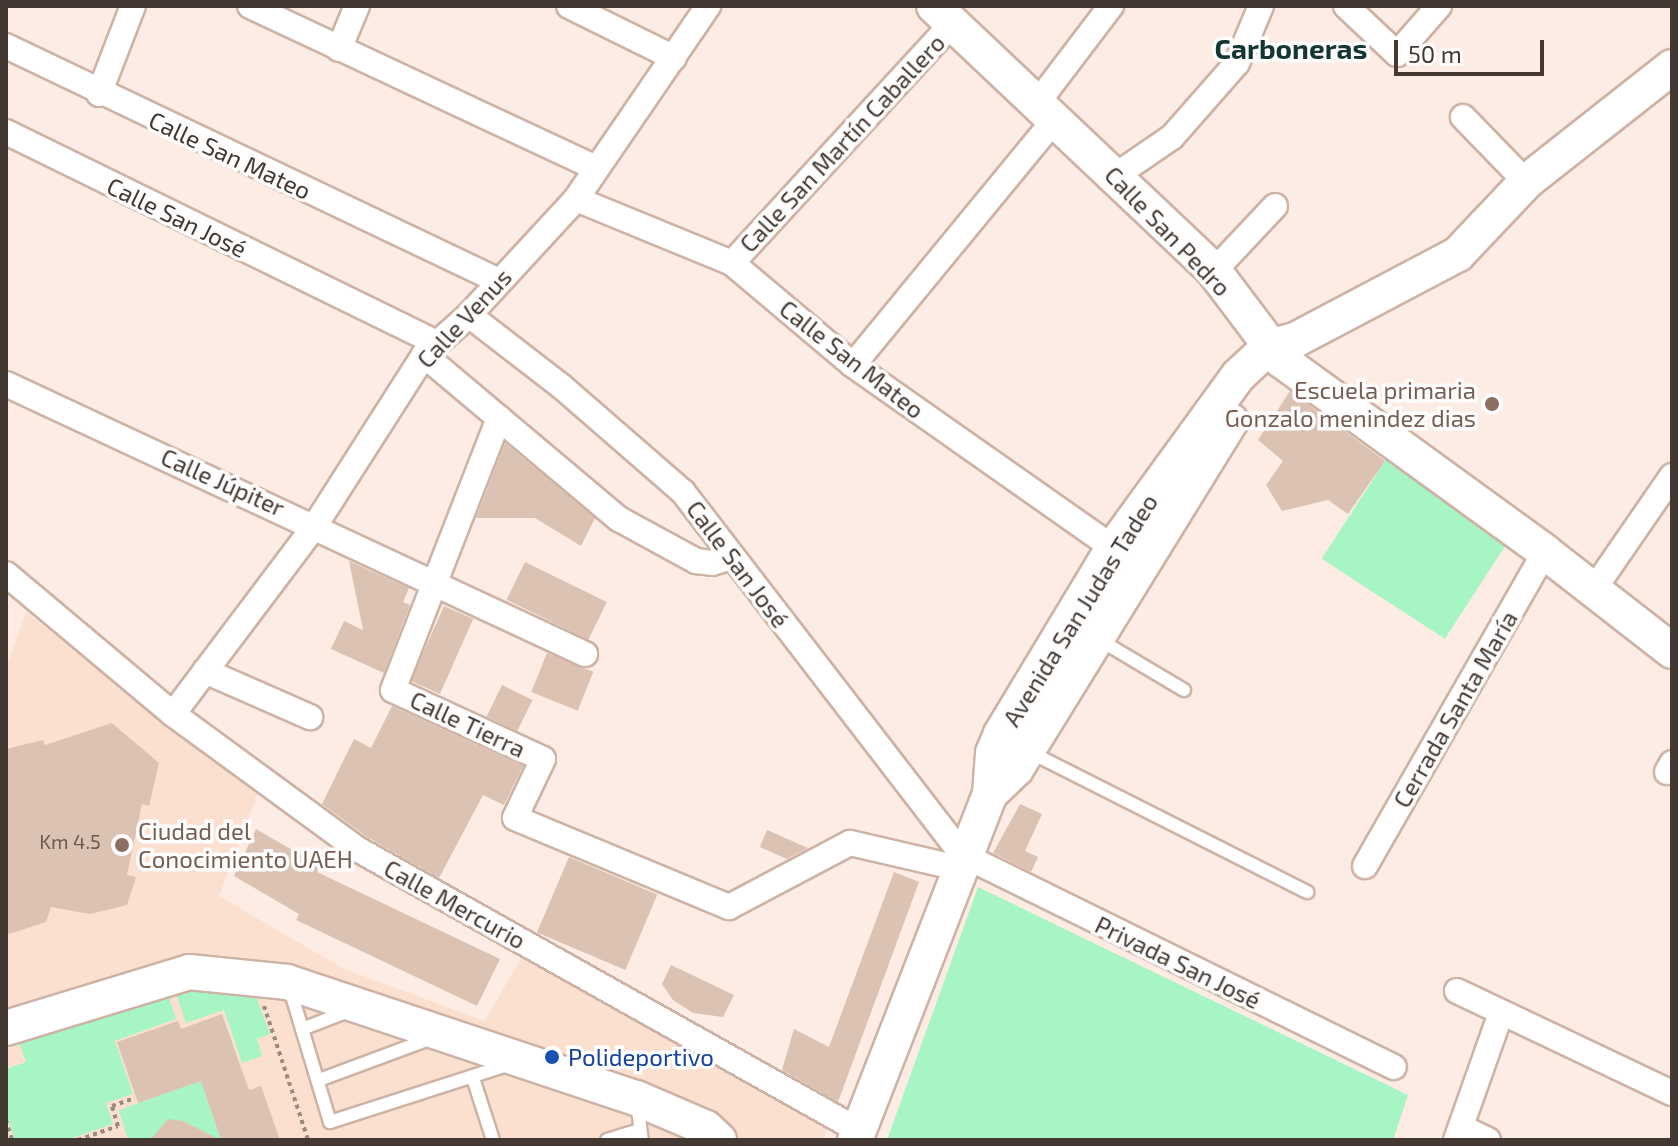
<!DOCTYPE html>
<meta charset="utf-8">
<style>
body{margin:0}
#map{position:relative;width:1678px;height:1146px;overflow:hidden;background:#fdece3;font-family:"Exo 2",sans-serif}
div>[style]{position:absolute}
.built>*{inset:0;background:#fbe0d0}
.green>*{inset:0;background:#a7f5c4;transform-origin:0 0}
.building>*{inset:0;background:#dcc2b3;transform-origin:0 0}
.path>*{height:4px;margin-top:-2px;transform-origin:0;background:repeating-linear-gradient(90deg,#988b83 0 4px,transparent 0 8px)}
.roads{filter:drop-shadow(2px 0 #cdb3a5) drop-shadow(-2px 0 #cdb3a5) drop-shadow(0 2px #cdb3a5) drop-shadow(0 -2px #cdb3a5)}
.lane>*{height:12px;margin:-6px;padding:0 6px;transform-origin:6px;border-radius:6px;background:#fff}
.street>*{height:24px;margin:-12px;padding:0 12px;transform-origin:12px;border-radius:12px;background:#fff}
.secondary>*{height:34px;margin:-17px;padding:0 17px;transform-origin:17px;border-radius:17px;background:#fff}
.dots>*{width:22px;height:22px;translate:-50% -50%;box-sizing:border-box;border:4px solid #fdfdfd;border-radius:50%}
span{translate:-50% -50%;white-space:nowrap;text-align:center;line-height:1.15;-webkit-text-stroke:7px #fdfdfd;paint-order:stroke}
.number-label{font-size:20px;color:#695a52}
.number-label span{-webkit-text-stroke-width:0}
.street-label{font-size:24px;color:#433832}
.education-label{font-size:24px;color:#785e54}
.right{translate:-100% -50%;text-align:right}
.left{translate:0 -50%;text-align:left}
.transit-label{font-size:24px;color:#164399}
.quarter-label{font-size:28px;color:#143633;font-weight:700}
.frame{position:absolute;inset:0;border:8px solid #433832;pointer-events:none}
.scale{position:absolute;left:1394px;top:40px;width:150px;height:36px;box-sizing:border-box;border:4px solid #433832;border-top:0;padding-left:10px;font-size:24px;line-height:28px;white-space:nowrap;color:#433832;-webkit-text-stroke:6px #fdfdfd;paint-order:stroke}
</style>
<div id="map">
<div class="built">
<div style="clip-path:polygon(26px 612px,257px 795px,219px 896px,344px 969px,485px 1021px,522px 956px,827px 1128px,824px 1140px,6px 1140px,6px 669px)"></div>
</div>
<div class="green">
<div style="left:1387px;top:458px;width:147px;height:120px;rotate:33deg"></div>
<div style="clip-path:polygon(978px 887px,1408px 1095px,1393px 1140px,887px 1140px)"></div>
<div style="clip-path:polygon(188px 991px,238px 992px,257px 999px,270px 1034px,257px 1039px,262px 1056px,242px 1063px,224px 1010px,186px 1023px,176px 994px)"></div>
<div style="clip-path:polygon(168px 995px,176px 1019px,115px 1041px,133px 1094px,106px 1103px,113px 1124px,66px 1140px,15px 1140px,6px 1111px,6px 1069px,26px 1062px,19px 1043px)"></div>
<div style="clip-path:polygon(201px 1081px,221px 1140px,198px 1140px,169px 1122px,155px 1140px,128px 1140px,119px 1110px)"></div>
</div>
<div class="building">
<div style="clip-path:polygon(1290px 391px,1385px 461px,1348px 514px,1328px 500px,1282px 511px,1266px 485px,1283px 461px,1258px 440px)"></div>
<div style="clip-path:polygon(505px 443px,595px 518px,581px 546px,535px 518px,476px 518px)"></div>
<div style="clip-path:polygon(349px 561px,409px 588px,403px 602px,410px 605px,384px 673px,331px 649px,344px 621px,363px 630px)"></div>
<div style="left:525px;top:562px;width:91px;height:42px;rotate:26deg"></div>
<div style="left:444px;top:606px;width:32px;height:82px;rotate:24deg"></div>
<div style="left:547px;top:653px;width:50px;height:42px;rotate:22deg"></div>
<div style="left:502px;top:685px;width:34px;height:35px;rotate:26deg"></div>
<div style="clip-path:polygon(392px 706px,523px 766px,504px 805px,483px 795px,439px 878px,367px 837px,322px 804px,354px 739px,371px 748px)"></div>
<div style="clip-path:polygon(112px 723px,159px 763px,149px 806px,142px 804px,127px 875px,136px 877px,127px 905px,90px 914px,51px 907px,46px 922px,6px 935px,6px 749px,43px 740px,45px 745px)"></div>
<div style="clip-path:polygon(1020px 804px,1042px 814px,1025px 851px,1038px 857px,1031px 872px,993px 853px)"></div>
<div style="clip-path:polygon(256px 829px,320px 866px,317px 872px,500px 959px,477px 1006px,296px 920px,299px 914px,234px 876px)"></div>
<div style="clip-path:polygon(767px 830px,808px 848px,787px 859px,760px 847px)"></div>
<div style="left:569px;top:857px;width:96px;height:82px;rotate:23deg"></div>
<div style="clip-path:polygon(894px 872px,919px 882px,838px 1102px,782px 1070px,794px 1029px,829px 1047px)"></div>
<div style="clip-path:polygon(671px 965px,734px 995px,723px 1017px,693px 1013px,673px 1000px,662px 984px)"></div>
<div style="clip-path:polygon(222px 1014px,249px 1090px,261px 1086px,280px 1140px,221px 1140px,201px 1081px,138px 1103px,117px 1042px,178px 1021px,181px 1029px)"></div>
<div style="clip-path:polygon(168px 1119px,183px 1121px,221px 1140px,150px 1140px)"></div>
</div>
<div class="path">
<div style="left:264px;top:1006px;width:141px;rotate:71.8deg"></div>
<div style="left:6px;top:1120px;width:21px;rotate:73deg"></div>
<div style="left:78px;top:1140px;width:42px;rotate:-19.3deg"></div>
<div style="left:118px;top:1126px;width:21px;rotate:-107deg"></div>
<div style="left:112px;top:1106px;width:24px;rotate:-19deg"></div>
</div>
<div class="roads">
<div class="lane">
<div style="left:1098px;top:639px;width:100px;rotate:30.7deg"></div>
<div style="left:1028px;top:751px;width:313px;rotate:26.8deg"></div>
<div style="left:290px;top:989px;width:139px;rotate:73.3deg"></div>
<div style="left:330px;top:1122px;width:187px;rotate:-17.8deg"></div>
<div style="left:302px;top:1029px;width:53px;rotate:-21.2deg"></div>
<div style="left:473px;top:1078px;width:65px;rotate:72.1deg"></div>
<div style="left:319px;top:1080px;width:121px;rotate:-20.4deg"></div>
<div style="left:637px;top:1101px;width:39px;rotate:83deg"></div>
<div style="left:607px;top:1140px;width:34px;rotate:-17deg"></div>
</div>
<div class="street">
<div style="left:250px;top:6px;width:380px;rotate:25.1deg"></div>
<div style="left:569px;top:6px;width:117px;rotate:26.3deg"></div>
<div style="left:1346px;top:6px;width:70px;rotate:43.3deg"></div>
<div style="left:1397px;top:54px;width:64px;rotate:-48.8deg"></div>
<div style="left:6px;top:46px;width:546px;rotate:25.49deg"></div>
<div style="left:339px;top:49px;width:47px;rotate:-67.3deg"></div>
<div style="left:99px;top:94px;width:94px;rotate:-68.9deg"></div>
<div style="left:1035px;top:106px;width:126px;rotate:-52.8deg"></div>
<div style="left:1463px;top:117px;width:91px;rotate:45.9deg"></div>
<div style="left:6px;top:132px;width:478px;rotate:26.1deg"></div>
<div style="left:1115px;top:176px;width:69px;rotate:-34.4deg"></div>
<div style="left:1172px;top:137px;width:98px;rotate:-48.7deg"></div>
<div style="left:1237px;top:63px;width:62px;rotate:-67.2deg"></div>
<div style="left:576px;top:199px;width:169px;rotate:22.3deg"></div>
<div style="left:732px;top:263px;width:158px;rotate:40.1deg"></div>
<div style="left:853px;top:365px;width:318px;rotate:35.1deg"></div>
<div style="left:732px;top:263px;width:325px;rotate:-47.4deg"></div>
<div style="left:1214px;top:271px;width:89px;rotate:-46.8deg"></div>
<div style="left:469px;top:315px;width:116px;rotate:37.7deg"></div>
<div style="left:561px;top:386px;width:162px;rotate:41deg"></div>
<div style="left:683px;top:492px;width:458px;rotate:52.4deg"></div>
<div style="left:963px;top:855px;width:480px;rotate:26.2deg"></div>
<div style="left:424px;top:355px;width:255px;rotate:40.1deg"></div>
<div style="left:619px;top:519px;width:88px;rotate:28.6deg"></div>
<div style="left:696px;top:561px;width:16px;rotate:7deg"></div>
<div style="left:712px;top:563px;width:21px;rotate:-17deg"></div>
<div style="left:853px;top:365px;width:318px;rotate:-50.6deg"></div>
<div style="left:6px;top:384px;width:639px;rotate:25deg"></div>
<div style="left:499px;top:418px;width:292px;rotate:111.3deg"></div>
<div style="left:393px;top:690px;width:165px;rotate:24.7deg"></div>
<div style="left:543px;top:759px;width:65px;rotate:115.4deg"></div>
<div style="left:515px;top:818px;width:232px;rotate:22.6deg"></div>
<div style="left:729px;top:907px;width:137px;rotate:-27.9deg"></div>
<div style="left:850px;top:843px;width:111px;rotate:13deg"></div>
<div style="left:6px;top:574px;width:218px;rotate:40deg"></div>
<div style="left:173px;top:714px;width:230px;rotate:36.2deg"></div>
<div style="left:359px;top:850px;width:572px;rotate:29.3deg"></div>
<div style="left:1592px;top:592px;width:141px;rotate:-55.4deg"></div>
<div style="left:205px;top:671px;width:115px;rotate:23.7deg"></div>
<div style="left:173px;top:714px;width:238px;rotate:-53deg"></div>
<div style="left:316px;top:524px;width:201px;rotate:-57.4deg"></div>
<div style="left:424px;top:355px;width:60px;rotate:-41.6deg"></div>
<div style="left:469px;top:315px;width:158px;rotate:-47.3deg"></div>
<div style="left:576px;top:199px;width:234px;rotate:-55.6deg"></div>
<div style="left:1667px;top:772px;width:10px;rotate:-61deg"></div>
<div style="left:1365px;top:866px;width:362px;rotate:-60.2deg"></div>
<div style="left:1457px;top:991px;width:238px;rotate:25.4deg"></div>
<div style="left:1461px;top:1127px;width:30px;rotate:26deg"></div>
<div style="left:1456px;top:1140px;width:135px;rotate:-70.5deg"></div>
</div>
<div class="secondary">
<div style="left:934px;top:6px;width:386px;rotate:43.4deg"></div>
<div style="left:1214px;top:271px;width:111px;rotate:53deg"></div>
<div style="left:1281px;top:360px;width:326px;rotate:36deg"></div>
<div style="left:1545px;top:552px;width:161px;rotate:37.9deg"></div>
<div style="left:990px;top:794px;width:36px;rotate:-44deg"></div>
<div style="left:1016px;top:769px;width:409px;rotate:-58.3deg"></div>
<div style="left:6px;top:1028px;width:191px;rotate:-17deg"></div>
<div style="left:189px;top:972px;width:99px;rotate:5.8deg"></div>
<div style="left:287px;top:982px;width:368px;rotate:18.4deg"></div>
<div style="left:636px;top:1098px;width:76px;rotate:23.2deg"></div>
<div style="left:706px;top:1128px;width:18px;rotate:43deg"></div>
<div style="left:855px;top:1140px;width:371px;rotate:-68.7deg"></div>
<div style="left:990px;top:794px;width:41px;rotate:-85.8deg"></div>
<div style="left:993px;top:753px;width:21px;rotate:-67deg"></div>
<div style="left:1001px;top:734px;width:217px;rotate:-58.9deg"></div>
<div style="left:1113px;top:548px;width:213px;rotate:-54deg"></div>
<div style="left:1238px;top:376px;width:42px;rotate:-43.1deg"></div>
<div style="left:1269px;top:347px;width:27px;rotate:-15deg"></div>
<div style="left:1295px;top:340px;width:184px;rotate:-27.8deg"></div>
<div style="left:1458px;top:254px;width:99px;rotate:-46.6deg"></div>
<div style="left:1526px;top:182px;width:186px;rotate:-38.2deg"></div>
</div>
</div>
<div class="dots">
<div style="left:1492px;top:404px;background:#8d6e63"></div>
<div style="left:122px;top:845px;background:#8d6e63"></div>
<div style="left:552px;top:1057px;background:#1a4fb4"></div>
</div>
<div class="number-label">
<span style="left:70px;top:841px">Km 4.5</span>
</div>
<div class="street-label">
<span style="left:842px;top:143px;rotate:-47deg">Calle San Martín Caballero</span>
<span style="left:230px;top:155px;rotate:25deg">Calle San Mateo</span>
<span style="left:177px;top:217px;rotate:26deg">Calle San José</span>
<span style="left:1168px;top:231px;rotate:46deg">Calle San Pedro</span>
<span style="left:464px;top:318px;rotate:-47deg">Calle Venus</span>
<span style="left:852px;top:359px;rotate:38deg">Calle San Mateo</span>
<span style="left:223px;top:482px;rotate:24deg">Calle Júpiter</span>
<span style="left:738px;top:564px;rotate:53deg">Calle San José</span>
<span style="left:1080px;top:610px;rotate:-58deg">Avenida San Judas Tadeo</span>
<span style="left:1455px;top:709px;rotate:-60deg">Cerrada Santa María</span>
<span style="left:468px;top:724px;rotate:25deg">Calle Tierra</span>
<span style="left:455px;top:904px;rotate:29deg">Calle Mercurio</span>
<span style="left:1178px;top:962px;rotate:26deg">Privada San José</span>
</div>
<div class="education-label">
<span class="right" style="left:1476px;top:404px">Escuela primaria<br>Gonzalo menindez dias</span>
<span class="left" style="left:138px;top:845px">Ciudad del<br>Conocimiento UAEH</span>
</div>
<div class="transit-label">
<span class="left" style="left:568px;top:1057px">Polideportivo</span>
</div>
<div class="quarter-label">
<span style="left:1291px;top:48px">Carboneras</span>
</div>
<div class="frame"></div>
<div class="scale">50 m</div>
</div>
